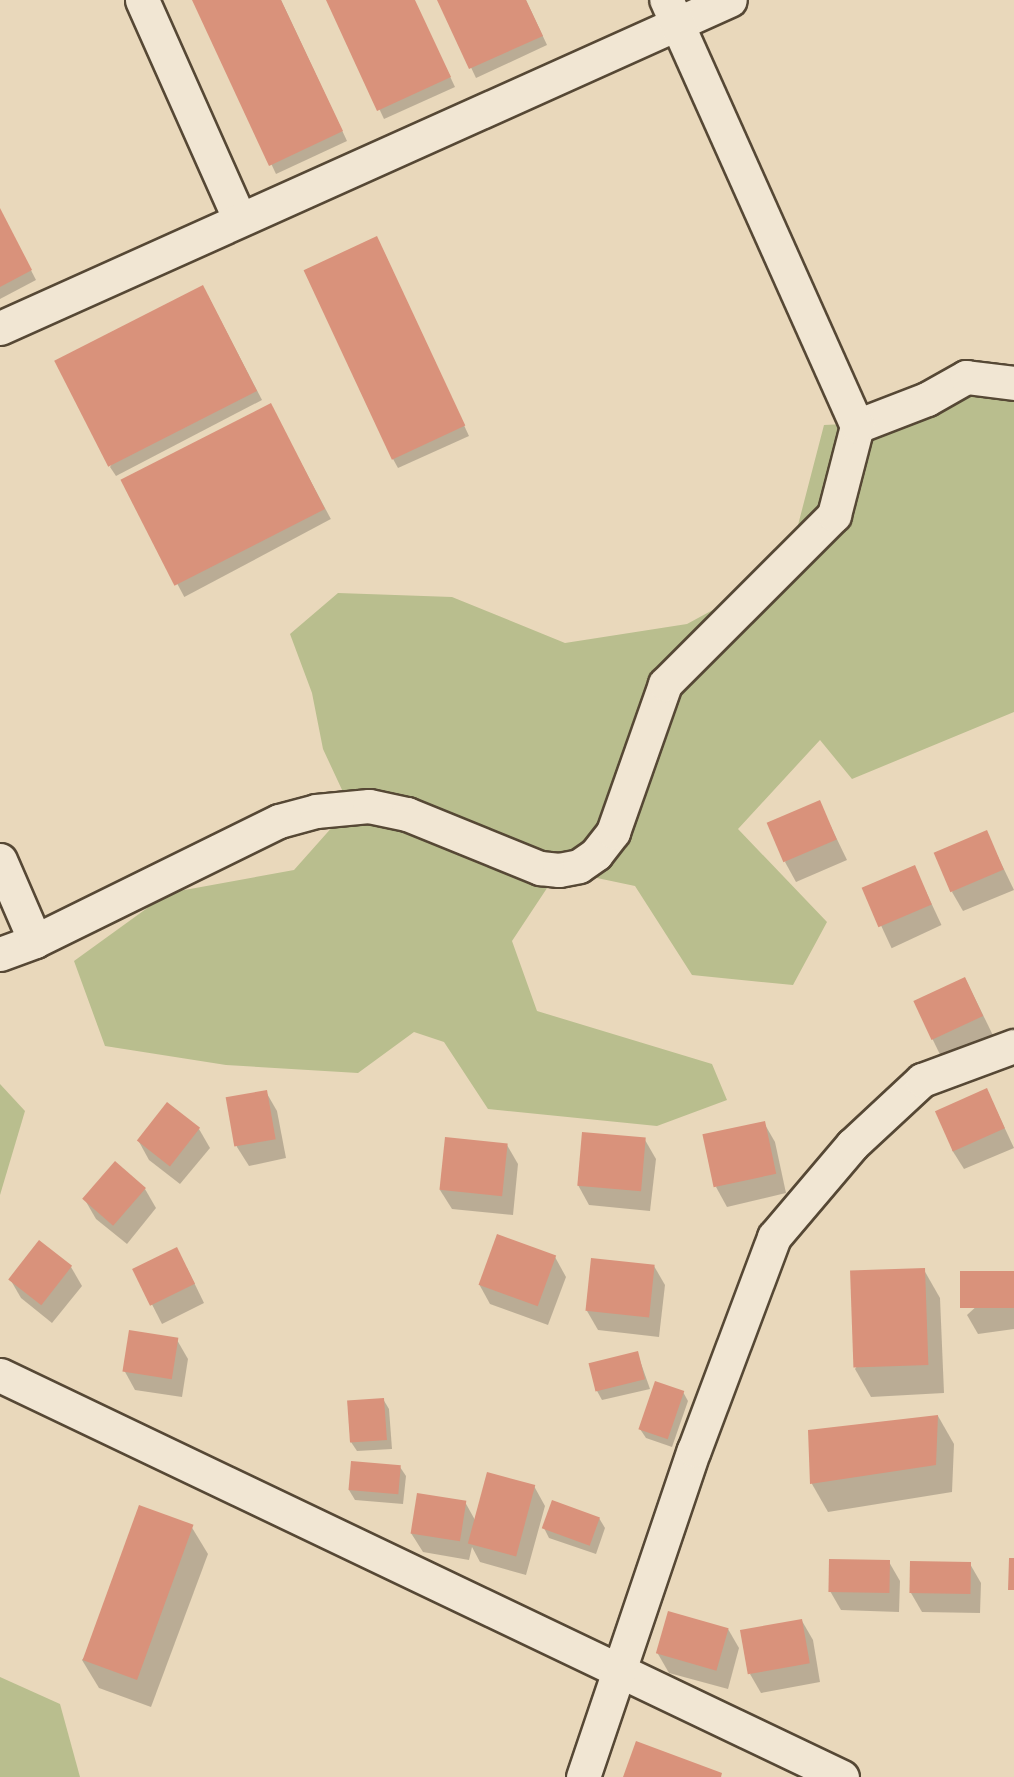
<!DOCTYPE html>
<style>
body{margin:0}
#map{position:relative;width:1014px;height:1777px;overflow:hidden;background:#e9d8bb;font-family:Alegreya,serif}
div>[style]{position:absolute}
.green>*{inset:0;background:#b9be8e}
.shadow>*{inset:0;background:#0003;transform-origin:0 0}
.building>*{inset:0;background:#d9927b;transform-origin:0 0}
.roads{filter:drop-shadow(2px 0 #564835) drop-shadow(-2px 0 #564835) drop-shadow(0 2px #564835) drop-shadow(0 -2px #564835)}
.minor>*{height:33px;margin:-16.5px;padding:0 16.5px;transform-origin:16.5px;border-radius:16.5px;background:#f1e6d3}
span{translate:-50% -50%;white-space:nowrap;text-align:center;line-height:1.15;-webkit-text-stroke:5px #f1e6d3;paint-order:stroke}
</style>
<div id="map">
<div class="green">
<div style="clip-path:polygon(976px 394px,1014px 397px,1014px 712px,852px 779px,820px 740px,738px 829px,827px 922px,793px 985px,692px 975px,635px 886px,559px 870px,512px 941px,537px 1011px,712px 1064px,727px 1100px,657px 1126px,488px 1109px,444px 1042px,414px 1032px,358px 1073px,226px 1065px,105px 1046px,74px 961px,168px 893px,294px 870px,350px 807px,323px 749px,312px 693px,290px 634px,338px 593px,452px 597px,565px 643px,687px 624px,768px 580px,797px 529px,824px 425px,911px 421px)"></div>
<div style="clip-path:polygon(0 1084px,25px 1111px,0 1195px)"></div>
<div style="clip-path:polygon(0 1677px,60px 1704px,80px 1777px,0 1777px)"></div>
</div>
<div class="shadow">
<div style="clip-path:polygon(194px 0,281px 0,347px 141px,276px 174px)"></div>
<div style="clip-path:polygon(328px 0,414px 0,455px 87px,384px 119px)"></div>
<div style="clip-path:polygon(439px 0,526px 0,547px 45px,476px 78px)"></div>
<div style="clip-path:polygon(0 210px,36px 280px,0 299px)"></div>
<div style="clip-path:polygon(382px 248px,469px 436px,398px 468px,393px 459px)"></div>
<div style="clip-path:polygon(208px 296px,262px 400px,116px 476px,110px 467px)"></div>
<div style="left:275px;top:414px;width:119px;height:166px;rotate:62deg"></div>
<div style="clip-path:polygon(819px 802px,847px 860px,796px 882px,785px 862px)"></div>
<div style="clip-path:polygon(986px 832px,1014px 890px,963px 911px,952px 892px)"></div>
<div style="left:914px;top:866px;width:65px;height:55px;rotate:65deg"></div>
<div style="left:965px;top:978px;width:64px;height:56px;rotate:64deg"></div>
<div style="clip-path:polygon(987px 1090px,1014px 1148px,964px 1169px,952px 1150px)"></div>
<div style="clip-path:polygon(266px 1092px,277px 1111px,286px 1158px,249px 1166px,237px 1147px,228px 1100px)"></div>
<div style="clip-path:polygon(764px 1123px,775px 1142px,786px 1193px,727px 1207px,716px 1187px)"></div>
<div style="clip-path:polygon(199px 1129px,210px 1148px,180px 1184px,149px 1160px,138px 1140px)"></div>
<div style="clip-path:polygon(645px 1140px,656px 1159px,650px 1211px,589px 1205px,578px 1185px)"></div>
<div style="clip-path:polygon(507px 1145px,518px 1164px,513px 1215px,452px 1209px,440px 1190px)"></div>
<div style="clip-path:polygon(145px 1189px,156px 1208px,127px 1244px,96px 1219px,85px 1200px)"></div>
<div style="clip-path:polygon(555px 1257px,566px 1277px,548px 1325px,490px 1304px,479px 1284px)"></div>
<div style="clip-path:polygon(654px 1266px,665px 1285px,659px 1337px,598px 1330px,587px 1311px)"></div>
<div style="clip-path:polygon(71px 1267px,82px 1286px,52px 1323px,21px 1298px,10px 1279px)"></div>
<div style="clip-path:polygon(187px 1268px,204px 1303px,162px 1324px,134px 1269px)"></div>
<div style="clip-path:polygon(924px 1270px,940px 1298px,944px 1393px,871px 1397px,855px 1369px)"></div>
<div style="clip-path:polygon(1014px 1272px,1014px 1329px,978px 1334px,967px 1315px)"></div>
<div style="clip-path:polygon(177px 1340px,188px 1359px,182px 1397px,135px 1390px,124px 1370px)"></div>
<div style="clip-path:polygon(637px 1352px,650px 1389px,602px 1400px,597px 1391px)"></div>
<div style="clip-path:polygon(683px 1392px,688px 1401px,672px 1447px,646px 1438px,640px 1429px)"></div>
<div style="clip-path:polygon(383px 1399px,389px 1409px,392px 1449px,357px 1451px,351px 1442px,348px 1402px)"></div>
<div style="clip-path:polygon(938px 1416px,954px 1444px,952px 1492px,828px 1512px,812px 1484px,810px 1431px)"></div>
<div style="clip-path:polygon(400px 1467px,406px 1476px,403px 1504px,355px 1500px,349px 1490px)"></div>
<div style="clip-path:polygon(534px 1486px,545px 1506px,526px 1575px,480px 1562px,472px 1547px,469px 1560px,423px 1552px,411px 1533px,465px 1502px,475px 1520px)"></div>
<div style="clip-path:polygon(599px 1518px,605px 1528px,596px 1554px,549px 1538px,544px 1528px)"></div>
<div style="clip-path:polygon(191px 1526px,208px 1554px,151px 1707px,99px 1688px,82px 1660px)"></div>
<div style="clip-path:polygon(889px 1562px,900px 1581px,899px 1612px,841px 1610px,830px 1591px)"></div>
<div style="clip-path:polygon(970px 1564px,981px 1583px,980px 1613px,922px 1612px,911px 1593px)"></div>
<div style="clip-path:polygon(802px 1621px,813px 1640px,820px 1682px,761px 1693px,750px 1674px)"></div>
<div style="clip-path:polygon(728px 1629px,739px 1648px,728px 1689px,669px 1673px,658px 1654px)"></div>
</div>
<div class="building">
<div style="clip-path:polygon(192px 0,281px 0,343px 131px,269px 166px)"></div>
<div style="clip-path:polygon(326px 0,415px 0,451px 77px,377px 111px)"></div>
<div style="clip-path:polygon(437px 0,526px 0,543px 36px,469px 69px)"></div>
<div style="clip-path:polygon(0 208px,32px 270px,0 287px)"></div>
<div style="left:377px;top:236px;width:209px;height:81px;rotate:65deg"></div>
<div style="left:203px;top:285px;width:119px;height:167px;rotate:63deg"></div>
<div style="left:271px;top:403px;width:119px;height:169px;rotate:63deg"></div>
<div style="left:820px;top:800px;width:43px;height:58px;rotate:67deg"></div>
<div style="left:987px;top:830px;width:43px;height:58px;rotate:67deg"></div>
<div style="left:915px;top:865px;width:43px;height:58px;rotate:67deg"></div>
<div style="left:965px;top:977px;width:43px;height:57px;rotate:65deg"></div>
<div style="left:987px;top:1088px;width:44px;height:57px;rotate:66deg"></div>
<div style="left:267px;top:1090px;width:50px;height:42px;rotate:80deg"></div>
<div style="left:167px;top:1102px;width:42px;height:49px;rotate:38deg"></div>
<div style="left:765px;top:1121px;width:54px;height:64px;rotate:78deg"></div>
<div style="left:582px;top:1132px;width:64px;height:54px;rotate:5deg"></div>
<div style="left:445px;top:1137px;width:63px;height:53px;rotate:6deg"></div>
<div style="left:115px;top:1161px;width:41px;height:50px;rotate:41deg"></div>
<div style="left:497px;top:1234px;width:63px;height:54px;rotate:20deg"></div>
<div style="left:39px;top:1240px;width:42px;height:50px;rotate:38deg"></div>
<div style="left:177px;top:1247px;width:41px;height:50px;rotate:64deg"></div>
<div style="left:591px;top:1258px;width:64px;height:53px;rotate:6deg"></div>
<div style="left:925px;top:1268px;width:97px;height:75px;rotate:88deg"></div>
<div style="left:1014px;top:1271px;width:37px;height:54px;rotate:90deg"></div>
<div style="left:129px;top:1330px;width:50px;height:42px;rotate:9deg"></div>
<div style="left:638px;top:1351px;width:29px;height:51px;rotate:76deg"></div>
<div style="left:655px;top:1381px;width:31px;height:51px;rotate:19deg"></div>
<div style="left:384px;top:1398px;width:42px;height:37px;rotate:86deg"></div>
<div style="clip-path:polygon(938px 1415px,936px 1465px,810px 1484px,808px 1430px)"></div>
<div style="left:351px;top:1461px;width:50px;height:29px;rotate:5deg"></div>
<div style="left:487px;top:1472px;width:50px;height:74px;rotate:15deg"></div>
<div style="left:417px;top:1493px;width:50px;height:41px;rotate:9deg"></div>
<div style="left:552px;top:1500px;width:51px;height:30px;rotate:20deg"></div>
<div style="left:139px;top:1505px;width:58px;height:165px;rotate:20deg"></div>
<div style="clip-path:polygon(1009px 1558px,1014px 1558px,1014px 1590px,1008px 1590px)"></div>
<div style="left:829px;top:1559px;width:61px;height:33px;rotate:1deg"></div>
<div style="left:910px;top:1561px;width:61px;height:32px;rotate:1deg"></div>
<div style="left:668px;top:1611px;width:63px;height:44px;rotate:16deg"></div>
<div style="left:802px;top:1619px;width:45px;height:63px;rotate:80deg"></div>
<div style="clip-path:polygon(636px 1741px,722px 1773px,721px 1777px,623px 1777px)"></div>
</div>
<div class="roads">
<div class="minor">
<div style="left:142px;top:0;width:239px;rotate:66deg"></div>
<div style="left:0;top:328px;width:800px;rotate:-24.2deg"></div>
<div style="left:857px;top:426px;width:75px;rotate:-21.1deg"></div>
<div style="left:927px;top:399px;width:45px;rotate:-29.4deg"></div>
<div style="left:966px;top:377px;width:48px;rotate:7.1deg"></div>
<div style="left:0;top:860px;width:88px;rotate:66.6deg"></div>
<div style="left:0;top:954px;width:37px;rotate:-20deg"></div>
<div style="left:35px;top:941px;width:272px;rotate:-26.2deg"></div>
<div style="left:279px;top:821px;width:38px;rotate:-15deg"></div>
<div style="left:316px;top:811px;width:53px;rotate:-5.4deg"></div>
<div style="left:369px;top:806px;width:39px;rotate:12deg"></div>
<div style="left:407px;top:814px;width:144px;rotate:22.1deg"></div>
<div style="left:540px;top:868px;width:19px;rotate:6deg"></div>
<div style="left:559px;top:870px;width:20px;rotate:-11deg"></div>
<div style="left:579px;top:866px;width:21px;rotate:-35deg"></div>
<div style="left:596px;top:854px;width:28px;rotate:-52deg"></div>
<div style="left:613px;top:832px;width:157px;rotate:-70.6deg"></div>
<div style="left:665px;top:684px;width:239px;rotate:-45deg"></div>
<div style="left:834px;top:515px;width:92px;rotate:-75.5deg"></div>
<div style="left:857px;top:426px;width:467px;rotate:-114.1deg"></div>
<div style="left:0;top:1375px;width:933px;rotate:25.52deg"></div>
<div style="left:583px;top:1777px;width:345px;rotate:-71.3deg"></div>
<div style="left:694px;top:1450px;width:228px;rotate:-69.4deg"></div>
<div style="left:774px;top:1237px;width:121px;rotate:-49.7deg"></div>
<div style="left:852px;top:1145px;width:96px;rotate:-42.9deg"></div>
<div style="left:922px;top:1080px;width:98px;rotate:-20.3deg"></div>
</div>
</div>
</div>
